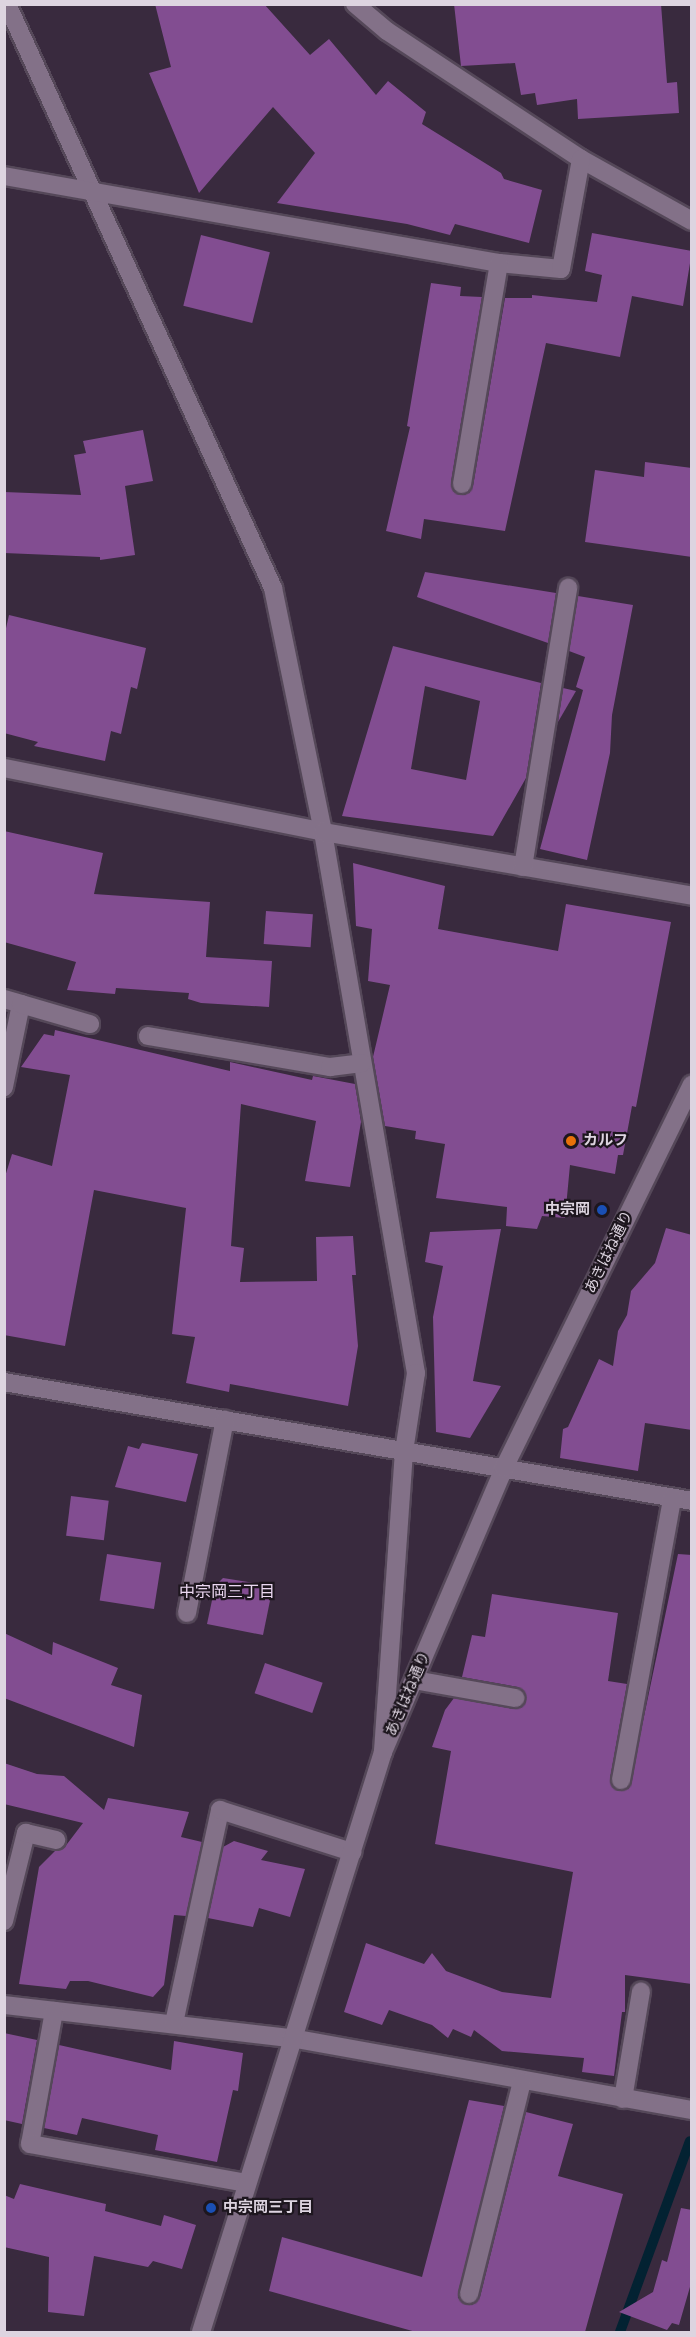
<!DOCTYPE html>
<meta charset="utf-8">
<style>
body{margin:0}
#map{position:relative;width:696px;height:2337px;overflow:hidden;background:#392a3e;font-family:"DM Sans","Noto Sans JP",sans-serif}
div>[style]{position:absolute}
.stream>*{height:10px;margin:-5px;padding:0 5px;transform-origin:5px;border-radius:5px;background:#032232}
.building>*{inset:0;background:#824d91;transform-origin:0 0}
.roads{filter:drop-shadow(2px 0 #554859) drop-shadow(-2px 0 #554859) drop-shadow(0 2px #554859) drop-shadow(0 -2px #554859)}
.minor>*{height:18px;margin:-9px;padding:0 9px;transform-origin:9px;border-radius:9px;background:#837188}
.dots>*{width:16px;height:16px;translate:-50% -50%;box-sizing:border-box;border:3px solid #1d161e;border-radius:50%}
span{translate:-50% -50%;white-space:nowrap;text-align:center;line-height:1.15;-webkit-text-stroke:4.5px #1d161e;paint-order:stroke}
.poi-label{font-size:15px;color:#ddd4e0;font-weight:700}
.left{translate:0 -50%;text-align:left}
.right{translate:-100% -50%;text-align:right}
.street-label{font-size:15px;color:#ddd4e0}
.neighbourhood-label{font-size:16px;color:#ebd7f1}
.frame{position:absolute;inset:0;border:6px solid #ddd4e0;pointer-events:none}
</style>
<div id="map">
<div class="stream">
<div style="left:620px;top:2332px;width:203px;rotate:-69.9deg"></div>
</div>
<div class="building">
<div style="clip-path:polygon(155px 4px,264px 4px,310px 55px,329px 39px,376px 95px,388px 81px,426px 112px,422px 124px,501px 173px,504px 179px,542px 190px,529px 243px,455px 224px,450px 235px,407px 224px,277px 203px,315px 153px,273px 107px,199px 193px,149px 73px,171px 67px)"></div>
<div style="clip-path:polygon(454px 4px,661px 4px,667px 83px,677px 82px,679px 113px,578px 119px,577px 99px,537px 105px,535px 93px,521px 95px,515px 63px,461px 66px)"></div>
<div style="clip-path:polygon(592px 233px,692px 251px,683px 306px,632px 296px,620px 357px,546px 343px,505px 531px,424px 519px,421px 539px,386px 531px,410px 427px,407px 426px,431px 283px,461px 287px,460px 296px,482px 297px,451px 482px,454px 492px,465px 495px,473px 486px,505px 298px,532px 298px,532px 295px,597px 302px,602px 275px,585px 271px)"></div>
<div style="left:201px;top:235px;width:71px;height:73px;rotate:14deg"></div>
<div style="clip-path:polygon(143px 430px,153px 481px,125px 486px,135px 555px,100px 560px,100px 557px,4px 553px,4px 492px,81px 495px,74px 455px,86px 453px,83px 441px)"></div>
<div style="clip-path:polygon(645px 462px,692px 468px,692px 557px,585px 542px,595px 470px,644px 477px)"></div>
<div style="clip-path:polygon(425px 572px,556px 593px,548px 643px,417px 597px)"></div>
<div style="clip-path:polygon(578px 596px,633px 605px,612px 715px,610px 753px,587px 860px,540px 849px,583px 690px,576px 687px,585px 657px,569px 651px)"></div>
<div style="clip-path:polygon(9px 615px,146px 648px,137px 689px,131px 687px,121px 734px,111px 731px,105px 761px,34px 746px,38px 742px,4px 733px,4px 637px)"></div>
<div style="clip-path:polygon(evenodd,393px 646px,541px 683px,526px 778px,493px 836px,342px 816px,393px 646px,425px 686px,480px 701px,466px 780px,411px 769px,425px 686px)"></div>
<div style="clip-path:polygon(563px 688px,576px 691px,558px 722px)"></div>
<div style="clip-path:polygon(4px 831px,103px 853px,94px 894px,210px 902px,206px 957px,272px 961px,269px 1007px,201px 1003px,188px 999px,189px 993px,116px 988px,115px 994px,67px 990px,76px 962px,4px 942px)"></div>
<div style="clip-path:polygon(353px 863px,445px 886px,438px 929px,558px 951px,566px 904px,671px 922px,636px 1107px,632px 1106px,623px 1155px,618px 1155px,615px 1174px,570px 1165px,565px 1218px,542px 1216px,537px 1229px,506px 1226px,507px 1207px,436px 1198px,445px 1144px,415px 1139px,416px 1131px,385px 1126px,373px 1057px,390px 985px,368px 981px,372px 929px,356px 926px)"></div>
<div style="left:266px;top:911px;width:47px;height:33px;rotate:4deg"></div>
<div style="clip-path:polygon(55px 1030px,230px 1071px,230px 1062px,312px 1080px,313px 1076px,355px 1084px,361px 1122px,350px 1187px,305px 1181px,316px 1121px,241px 1104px,231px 1246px,244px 1248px,240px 1282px,317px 1281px,316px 1237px,353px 1236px,356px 1275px,352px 1275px,358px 1346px,348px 1406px,230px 1384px,229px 1392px,186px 1383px,195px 1337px,172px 1334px,186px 1208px,94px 1190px,65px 1346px,4px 1335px,4px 1180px,12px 1154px,52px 1166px,70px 1075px,21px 1067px,44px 1034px,54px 1036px)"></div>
<div style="clip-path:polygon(666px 1228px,692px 1235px,692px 1430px,645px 1423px,638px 1471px,560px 1458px,563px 1429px,568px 1427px,599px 1359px,613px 1366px,618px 1331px,627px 1315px,631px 1291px,655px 1263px)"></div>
<div style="clip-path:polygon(501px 1229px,473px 1381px,501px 1386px,470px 1438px,436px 1432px,433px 1317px,443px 1266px,425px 1262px,430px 1232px)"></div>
<div style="clip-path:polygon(142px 1443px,198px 1454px,186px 1502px,115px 1487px,128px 1446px,139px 1449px)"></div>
<div style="left:71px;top:1496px;width:38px;height:40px;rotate:7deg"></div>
<div style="left:107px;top:1554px;width:55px;height:47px;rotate:9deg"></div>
<div style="clip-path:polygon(678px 1554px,692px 1555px,692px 1984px,625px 1975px,625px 2012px,622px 2012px,614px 2076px,582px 2072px,584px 2058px,502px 2051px,474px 2030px,471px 2037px,453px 2029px,448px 2038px,432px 2025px,389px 2010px,382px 2025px,344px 2012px,366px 1943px,424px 1964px,432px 1953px,446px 1971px,502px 1992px,551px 1998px,573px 1872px,435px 1844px,451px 1751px,432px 1747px,445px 1710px,454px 1698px,514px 1709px,526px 1701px,525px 1694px,518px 1687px,462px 1677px,472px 1635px,485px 1637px,492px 1594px,618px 1613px,608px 1681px,627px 1684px,610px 1779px,618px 1791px,629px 1788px)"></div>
<div style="clip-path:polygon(223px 1578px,273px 1586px,263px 1635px,207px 1624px,215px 1586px)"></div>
<div style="clip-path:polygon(4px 1633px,52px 1655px,53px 1642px,118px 1668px,111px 1685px,142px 1695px,134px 1747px,4px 1698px)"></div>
<div style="left:265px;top:1663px;width:61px;height:32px;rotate:19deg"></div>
<div style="clip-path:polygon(4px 1763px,37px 1774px,64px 1776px,104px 1810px,108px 1798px,189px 1812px,181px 1837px,202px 1842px,186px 1916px,174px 1915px,164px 1985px,153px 1997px,88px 1981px,70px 1981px,66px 1989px,19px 1984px,39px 1867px,55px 1851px,64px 1848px,83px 1823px,4px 1804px)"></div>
<div style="clip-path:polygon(234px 1841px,268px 1851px,261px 1860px,305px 1869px,290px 1917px,259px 1908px,253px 1927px,208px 1918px,223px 1847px)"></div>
<div style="clip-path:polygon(4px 2033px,37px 2040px,22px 2124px,4px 2120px)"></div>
<div style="clip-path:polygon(174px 2041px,243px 2053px,238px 2091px,233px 2090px,217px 2162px,155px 2150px,158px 2135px,82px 2118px,77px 2135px,44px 2128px,59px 2045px,171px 2070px)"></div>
<div style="clip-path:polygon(469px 2100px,504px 2106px,458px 2298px,472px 2305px,480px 2297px,526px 2112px,573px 2124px,558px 2176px,623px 2194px,585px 2332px,416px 2332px,269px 2291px,282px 2237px,422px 2277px)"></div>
<div style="clip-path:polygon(20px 2184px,106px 2204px,105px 2211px,161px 2226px,164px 2215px,196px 2225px,182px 2269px,153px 2261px,148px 2267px,94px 2256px,84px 2316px,48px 2312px,49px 2257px,4px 2247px,4px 2195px,14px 2199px)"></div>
<div style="clip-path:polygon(681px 2208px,692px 2210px,692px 2280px,679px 2325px,672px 2323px,667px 2330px,619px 2312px,653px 2292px,662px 2260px,667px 2262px)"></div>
</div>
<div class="roads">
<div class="minor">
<div style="left:7px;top:4px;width:642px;rotate:65.51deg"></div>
<div style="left:273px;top:588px;width:249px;rotate:78.4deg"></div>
<div style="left:323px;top:832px;width:549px;rotate:80.25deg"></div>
<div style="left:416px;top:1373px;width:79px;rotate:98.7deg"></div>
<div style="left:404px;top:1451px;width:302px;rotate:94deg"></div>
<div style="left:355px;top:4px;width:42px;rotate:40.2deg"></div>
<div style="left:387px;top:31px;width:232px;rotate:33.4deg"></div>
<div style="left:581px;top:159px;width:127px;rotate:29.2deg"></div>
<div style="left:4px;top:176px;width:503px;rotate:9.97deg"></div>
<div style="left:499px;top:263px;width:62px;rotate:5.5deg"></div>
<div style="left:561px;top:269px;width:112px;rotate:-79.7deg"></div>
<div style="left:462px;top:484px;width:224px;rotate:-80.5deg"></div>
<div style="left:4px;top:768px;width:325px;rotate:11.3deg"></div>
<div style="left:323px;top:832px;width:375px;rotate:9.8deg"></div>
<div style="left:523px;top:867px;width:283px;rotate:-80.8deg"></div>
<div style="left:4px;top:999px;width:18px;rotate:16deg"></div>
<div style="left:21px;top:1004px;width:85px;rotate:101.6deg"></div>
<div style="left:21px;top:1004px;width:72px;rotate:16.2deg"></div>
<div style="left:148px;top:1036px;width:185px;rotate:9.7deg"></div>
<div style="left:330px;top:1067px;width:32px;rotate:-7deg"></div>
<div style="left:4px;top:1382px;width:698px;rotate:9.81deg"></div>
<div style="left:187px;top:1613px;width:197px;rotate:-78.9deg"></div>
<div style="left:414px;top:1680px;width:103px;rotate:10.1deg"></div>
<div style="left:621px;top:1780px;width:287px;rotate:-79.7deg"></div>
<div style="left:4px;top:1921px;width:91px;rotate:-76deg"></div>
<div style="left:26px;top:1833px;width:31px;rotate:13deg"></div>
<div style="left:4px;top:2005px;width:289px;rotate:6.6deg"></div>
<div style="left:291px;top:2038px;width:407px;rotate:10.2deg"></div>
<div style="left:54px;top:2011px;width:135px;rotate:100.2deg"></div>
<div style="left:30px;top:2144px;width:220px;rotate:10.2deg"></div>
<div style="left:174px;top:2023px;width:218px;rotate:-77.8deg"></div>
<div style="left:220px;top:1810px;width:139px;rotate:17.7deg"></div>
<div style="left:623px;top:2099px;width:109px;rotate:-80.5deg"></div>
<div style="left:469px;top:2294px;width:219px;rotate:-76deg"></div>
<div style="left:201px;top:2332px;width:608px;rotate:-72.58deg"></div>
<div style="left:383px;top:1752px;width:309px;rotate:-66.9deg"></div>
<div style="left:504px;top:1468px;width:427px;rotate:-63.9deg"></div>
</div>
</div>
<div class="dots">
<div style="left:571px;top:1141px;background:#e8710a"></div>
<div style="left:602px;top:1210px;background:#1a4fb4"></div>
<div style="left:211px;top:2208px;background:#1a4fb4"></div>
</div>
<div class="poi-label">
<span class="left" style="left:583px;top:1141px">カルフ</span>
<span class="right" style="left:590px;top:1210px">中宗岡</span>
<span class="left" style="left:223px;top:2208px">中宗岡三丁目</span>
</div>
<div class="street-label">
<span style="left:609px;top:1252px;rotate:-64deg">あきはね通り</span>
<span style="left:408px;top:1694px;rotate:-67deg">あきはね通り</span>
</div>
<div class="neighbourhood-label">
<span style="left:227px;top:1592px">中宗岡三丁目</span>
</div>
<div class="frame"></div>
</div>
